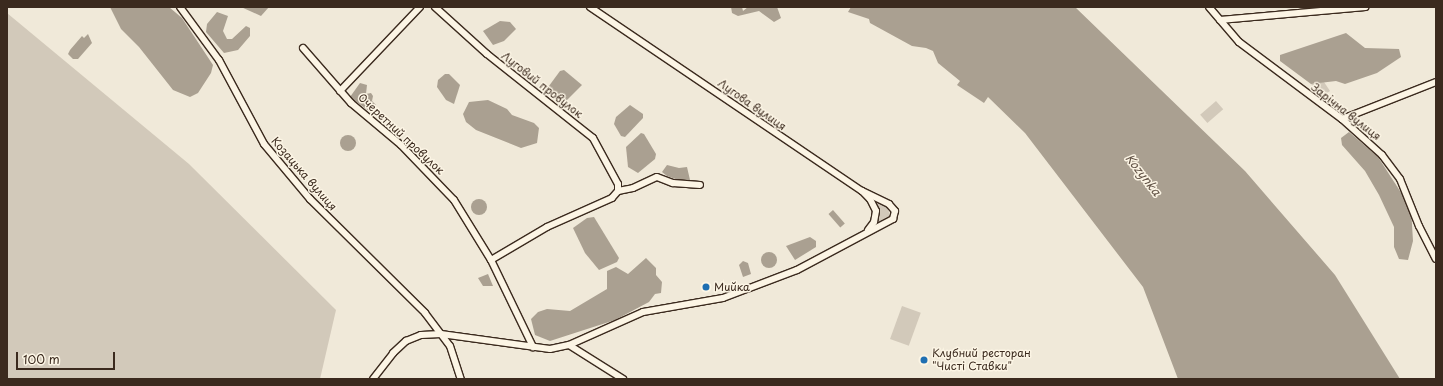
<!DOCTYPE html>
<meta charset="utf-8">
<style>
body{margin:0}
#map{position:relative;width:1443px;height:386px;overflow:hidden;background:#f0e9d9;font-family:"Playpen Sans",sans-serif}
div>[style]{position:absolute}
.green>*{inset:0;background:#d2c9ba;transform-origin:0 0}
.water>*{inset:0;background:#aaa091;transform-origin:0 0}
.round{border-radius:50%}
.roads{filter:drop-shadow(1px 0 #3b2a1e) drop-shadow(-1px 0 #3b2a1e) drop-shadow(0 1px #3b2a1e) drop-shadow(0 -1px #3b2a1e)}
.street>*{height:6px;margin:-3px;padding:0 3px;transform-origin:3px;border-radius:3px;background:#fcf5e5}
.dots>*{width:11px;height:11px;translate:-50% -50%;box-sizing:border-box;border:2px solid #fcf5e5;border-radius:50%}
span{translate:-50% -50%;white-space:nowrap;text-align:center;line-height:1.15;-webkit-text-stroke:3px #fcf5e5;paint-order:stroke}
.street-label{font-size:11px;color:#3b2a1e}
.poi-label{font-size:11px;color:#3b2a1e}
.left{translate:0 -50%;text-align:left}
.water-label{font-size:12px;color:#625346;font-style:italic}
.frame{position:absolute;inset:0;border:8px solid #3b2a1e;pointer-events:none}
.scale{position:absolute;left:16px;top:352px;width:99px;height:18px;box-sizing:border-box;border:2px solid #3b2a1e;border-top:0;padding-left:5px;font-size:12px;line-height:14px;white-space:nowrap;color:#3b2a1e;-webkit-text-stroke:3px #fcf5e5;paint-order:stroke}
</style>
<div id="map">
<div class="green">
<div style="clip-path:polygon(7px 13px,189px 164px,336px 310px,320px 379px,7px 379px)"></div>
<div style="clip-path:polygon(1324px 82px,1330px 91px,1324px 95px,1311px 84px)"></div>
<div style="left:1216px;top:101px;width:11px;height:21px;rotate:49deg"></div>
<div style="clip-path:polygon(876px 200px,887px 208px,891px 216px,875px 226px,880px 213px)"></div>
<div style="left:902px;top:306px;width:20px;height:35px;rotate:20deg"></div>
</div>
<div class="water">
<div style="clip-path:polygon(110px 7px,169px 7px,182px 18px,213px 65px,211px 73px,198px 93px,190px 97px,173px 90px,139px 47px,121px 29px)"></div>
<div style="clip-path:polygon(241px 7px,269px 7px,261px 16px)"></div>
<div style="clip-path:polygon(731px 7px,742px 7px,743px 11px,748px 7px,777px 7px,781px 18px,774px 22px,759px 11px,738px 16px,732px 13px)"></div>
<div style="clip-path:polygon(851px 7px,1075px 7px,1245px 171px,1335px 275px,1400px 379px,1178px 379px,1143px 287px,1025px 133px,988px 97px,984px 103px,957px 85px,960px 81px,938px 63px,933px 51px,926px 48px,912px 46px,870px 23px,869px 19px,848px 12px)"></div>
<div style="clip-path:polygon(217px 12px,228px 16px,223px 31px,227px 39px,232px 39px,246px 26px,250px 28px,250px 36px,238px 50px,224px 53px,206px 32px,207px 24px)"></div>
<div style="clip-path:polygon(500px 21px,510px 22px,516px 29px,504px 41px,493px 45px,483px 31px)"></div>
<div style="clip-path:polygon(1346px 33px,1365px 48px,1399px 49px,1401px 57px,1377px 73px,1345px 84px,1336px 81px,1311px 84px,1280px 61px,1280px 55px)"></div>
<div style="clip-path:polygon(88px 34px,92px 43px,78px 59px,73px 59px,68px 54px,70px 50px,82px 36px,84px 38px)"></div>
<div style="clip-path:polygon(564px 70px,582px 85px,562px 105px,546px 90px,560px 71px)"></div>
<div style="clip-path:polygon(445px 74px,449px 74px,460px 85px,454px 104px,446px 100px,437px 87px,438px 80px)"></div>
<div style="clip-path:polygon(360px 83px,367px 85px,366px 94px,371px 93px,373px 96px,372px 101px,376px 105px,373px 114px,350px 97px)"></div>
<div style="clip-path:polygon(488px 100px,507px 109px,512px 115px,534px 123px,539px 128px,537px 143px,521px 148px,476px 130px,466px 122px,463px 114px,469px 102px)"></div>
<div style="clip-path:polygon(630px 105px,643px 114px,643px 118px,625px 137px,621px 136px,614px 124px,616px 117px)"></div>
<div style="clip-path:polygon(1349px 132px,1378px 157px,1411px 208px,1413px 241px,1408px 260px,1399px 259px,1394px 247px,1394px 227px,1379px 195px,1365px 171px,1342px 145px,1341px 138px)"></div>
<div style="clip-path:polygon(641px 133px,644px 134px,656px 154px,655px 159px,638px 173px,628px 167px,626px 147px)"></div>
<div class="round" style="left:340px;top:135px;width:16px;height:16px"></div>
<div style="clip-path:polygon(667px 165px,679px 168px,687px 167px,690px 180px,684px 182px,667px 176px,662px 172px)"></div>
<div class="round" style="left:471px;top:199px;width:16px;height:16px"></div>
<div style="left:833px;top:210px;width:18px;height:6px;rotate:49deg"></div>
<div style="clip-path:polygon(594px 217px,619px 258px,617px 262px,599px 270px,585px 253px,573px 228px,587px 218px)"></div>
<div style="clip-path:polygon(810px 237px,816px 241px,816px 247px,795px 260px,786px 246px)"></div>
<div class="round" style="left:761px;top:252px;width:16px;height:16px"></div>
<div style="clip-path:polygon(646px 258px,656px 268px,656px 275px,662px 282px,661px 293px,655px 294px,649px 302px,615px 320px,550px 341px,535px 335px,531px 319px,538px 312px,547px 309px,570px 311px,607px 289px,607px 271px,616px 267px,628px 274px)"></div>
<div style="clip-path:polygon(743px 261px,748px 263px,751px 274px,743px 277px,739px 265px)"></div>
<div style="clip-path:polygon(488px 274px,493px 286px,483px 286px,478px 278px)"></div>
</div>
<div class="roads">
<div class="street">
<div style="left:180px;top:7px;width:66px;rotate:53.7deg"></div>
<div style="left:219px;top:60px;width:95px;rotate:61.8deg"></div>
<div style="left:264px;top:144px;width:72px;rotate:50.1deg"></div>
<div style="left:310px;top:199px;width:162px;rotate:44.7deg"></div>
<div style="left:425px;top:313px;width:41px;rotate:52.9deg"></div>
<div style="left:450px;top:346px;width:35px;rotate:72deg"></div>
<div style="left:435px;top:7px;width:70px;rotate:42.1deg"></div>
<div style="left:487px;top:54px;width:135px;rotate:38.4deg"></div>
<div style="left:593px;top:138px;width:52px;rotate:61.5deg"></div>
<div style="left:618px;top:184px;width:7px;rotate:90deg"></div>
<div style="left:618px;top:191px;width:9px;rotate:131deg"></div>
<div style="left:612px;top:198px;width:71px;rotate:156deg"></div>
<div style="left:547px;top:227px;width:65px;rotate:149.5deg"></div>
<div style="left:590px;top:7px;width:328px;rotate:34.1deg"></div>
<div style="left:862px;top:191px;width:11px;rotate:45deg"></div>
<div style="left:870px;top:199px;width:13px;rotate:63deg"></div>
<div style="left:876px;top:211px;width:11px;rotate:100deg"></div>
<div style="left:874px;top:222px;width:10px;rotate:127deg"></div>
<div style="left:1209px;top:7px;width:46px;rotate:49.4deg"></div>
<div style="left:1239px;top:42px;width:129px;rotate:36.8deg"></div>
<div style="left:1342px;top:119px;width:54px;rotate:42deg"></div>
<div style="left:1382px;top:155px;width:30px;rotate:53deg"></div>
<div style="left:1400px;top:179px;width:51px;rotate:68deg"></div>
<div style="left:1419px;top:226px;width:37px;rotate:63deg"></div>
<div style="left:1220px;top:20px;width:146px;rotate:-5.1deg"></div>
<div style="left:303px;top:48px;width:73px;rotate:48.9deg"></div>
<div style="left:351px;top:103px;width:65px;rotate:40deg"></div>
<div style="left:401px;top:145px;width:76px;rotate:46.1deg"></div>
<div style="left:454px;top:200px;width:70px;rotate:58.3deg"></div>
<div style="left:491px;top:260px;width:97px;rotate:64.2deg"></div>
<div style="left:340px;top:91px;width:116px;rotate:-46.4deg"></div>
<div style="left:1342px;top:119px;width:101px;rotate:-21.5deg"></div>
<div style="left:618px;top:191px;width:15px;rotate:-11deg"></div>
<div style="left:633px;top:188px;width:26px;rotate:-25deg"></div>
<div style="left:657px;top:177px;width:17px;rotate:21deg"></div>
<div style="left:673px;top:183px;width:27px;rotate:4deg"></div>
<div style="left:569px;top:345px;width:64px;rotate:32.2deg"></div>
<div style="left:373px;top:379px;width:33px;rotate:-52deg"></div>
<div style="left:393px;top:353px;width:18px;rotate:-43deg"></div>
<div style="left:406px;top:341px;width:16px;rotate:-22deg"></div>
<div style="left:421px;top:335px;width:20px;rotate:-3deg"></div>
<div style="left:441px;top:334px;width:110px;rotate:7.8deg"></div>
<div style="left:550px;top:349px;width:19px;rotate:-12deg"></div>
<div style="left:569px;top:345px;width:81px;rotate:-24deg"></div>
<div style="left:643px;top:312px;width:81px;rotate:-9.9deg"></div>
<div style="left:723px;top:298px;width:26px;rotate:-21deg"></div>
<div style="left:747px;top:289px;width:53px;rotate:-20.8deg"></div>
<div style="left:797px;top:270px;width:109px;rotate:-28deg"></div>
<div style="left:893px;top:219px;width:8px;rotate:-76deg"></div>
<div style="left:895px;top:211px;width:9px;rotate:-131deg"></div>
<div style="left:889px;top:204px;width:30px;rotate:-154deg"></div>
</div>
</div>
<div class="dots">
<div style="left:706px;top:287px;background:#1f6fb2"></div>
<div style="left:924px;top:360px;background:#1f6fb2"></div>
</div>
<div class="street-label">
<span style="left:542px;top:85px;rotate:38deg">Луговий провулок</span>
<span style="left:752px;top:105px;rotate:35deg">Лугова вулиця</span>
<span style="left:1346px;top:112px;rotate:38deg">Зарічна вулиця</span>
<span style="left:401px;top:134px;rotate:43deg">Очеретний провулок</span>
<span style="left:304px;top:174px;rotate:49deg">Козацька вулиця</span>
</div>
<div class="poi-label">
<span class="left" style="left:714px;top:287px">Мийка</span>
<span class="left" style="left:932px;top:360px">Клубний ресторан<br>"Чисті Ставки"</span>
</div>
<div class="water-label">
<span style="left:1143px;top:175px;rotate:52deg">Kozynka</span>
</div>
<div class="frame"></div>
<div class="scale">100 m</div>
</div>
